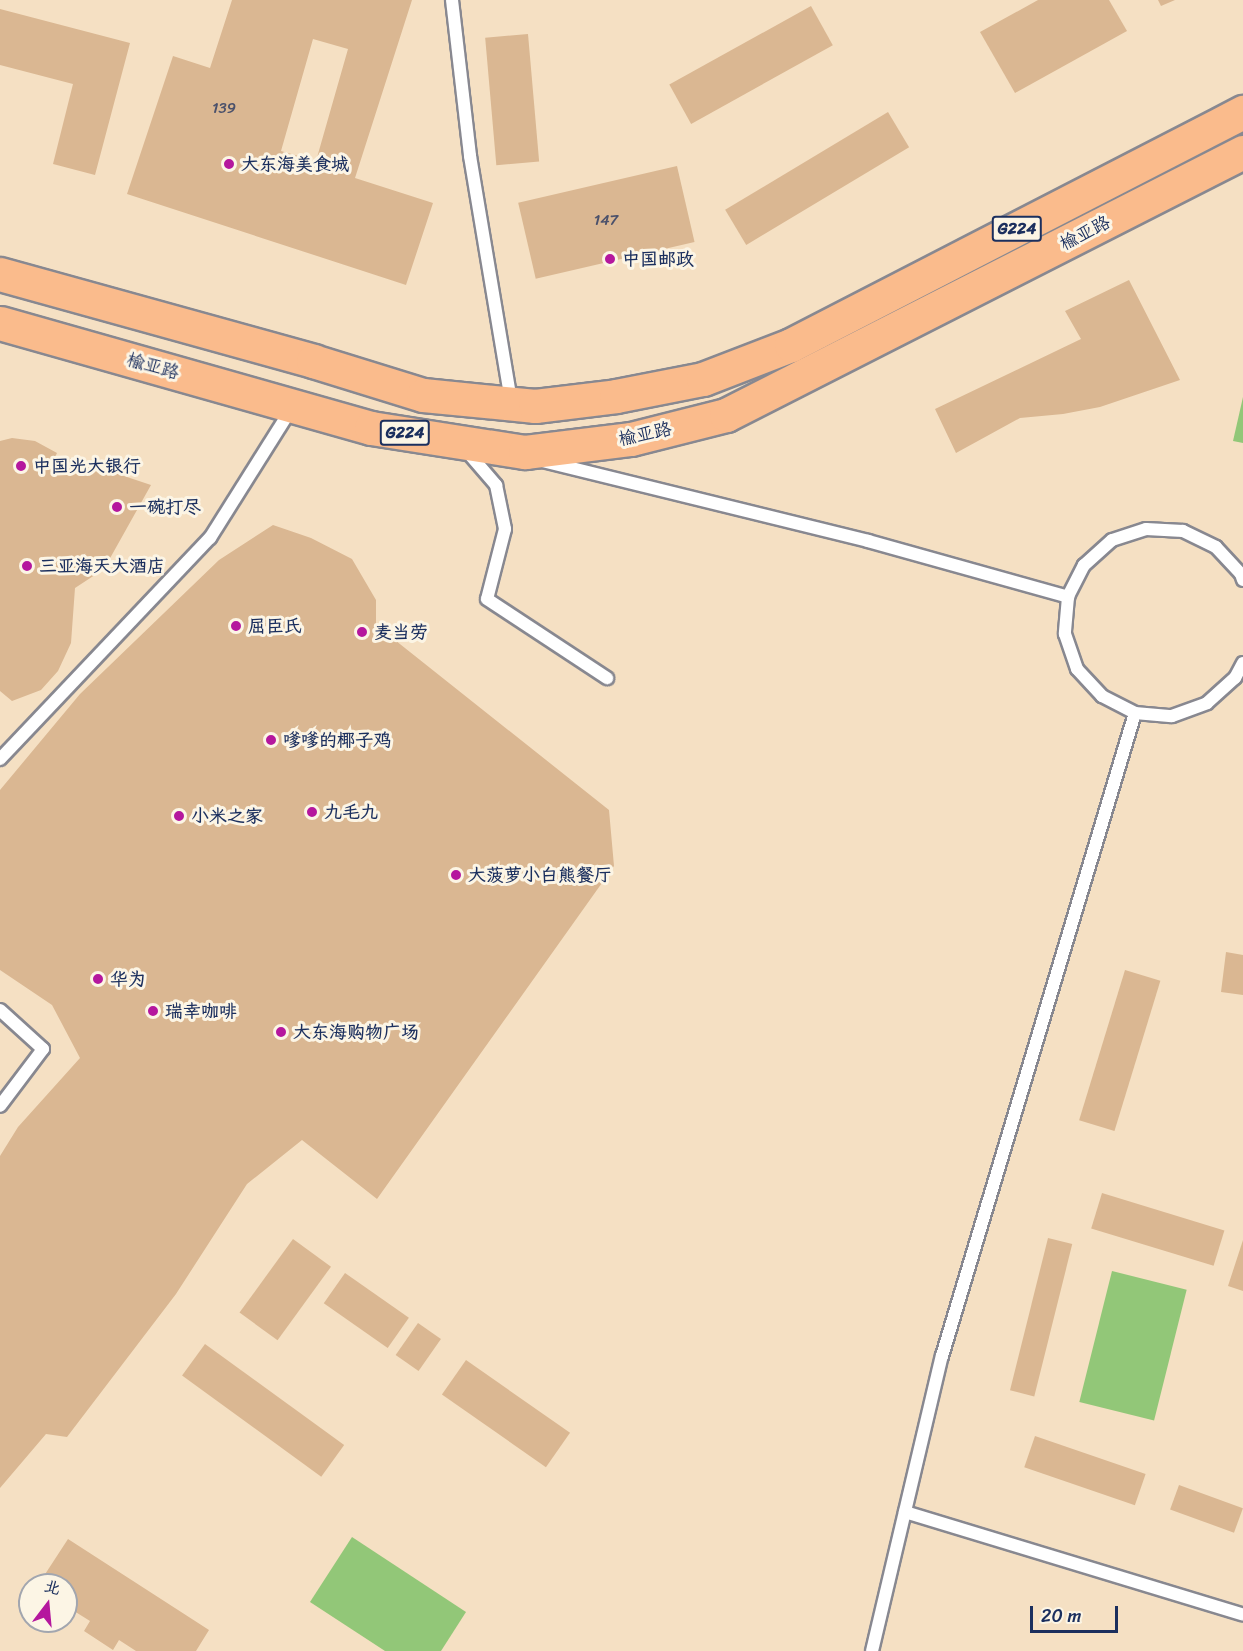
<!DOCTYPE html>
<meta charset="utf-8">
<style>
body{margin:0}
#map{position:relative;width:1243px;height:1651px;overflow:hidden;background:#f5e0c3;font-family:Sriracha,"LXGW WenKai TC",sans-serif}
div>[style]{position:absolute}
.green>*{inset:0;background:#92c778;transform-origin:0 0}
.building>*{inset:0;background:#dab792;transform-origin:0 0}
.roads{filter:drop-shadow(2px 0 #888890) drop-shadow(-2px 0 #888890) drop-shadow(0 2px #888890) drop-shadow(0 -2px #888890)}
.lane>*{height:12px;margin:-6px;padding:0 6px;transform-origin:6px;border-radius:6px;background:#fff}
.highway>*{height:33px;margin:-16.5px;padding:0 16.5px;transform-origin:16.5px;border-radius:16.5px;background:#fabb8c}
.dots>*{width:16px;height:16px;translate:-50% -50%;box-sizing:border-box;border:3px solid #fcf5e5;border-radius:50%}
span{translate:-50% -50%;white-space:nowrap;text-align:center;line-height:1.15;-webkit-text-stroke:6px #fcf5e5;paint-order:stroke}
.number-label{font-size:15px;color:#4b516b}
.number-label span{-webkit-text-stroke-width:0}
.shield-label span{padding:2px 4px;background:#fcf5e5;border:2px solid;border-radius:4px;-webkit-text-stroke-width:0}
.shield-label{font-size:16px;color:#1b2f5e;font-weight:700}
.poi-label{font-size:18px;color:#1b2f5e;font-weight:700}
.left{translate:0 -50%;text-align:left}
.street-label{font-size:18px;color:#1b2f5e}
.north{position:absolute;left:18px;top:1573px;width:60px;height:60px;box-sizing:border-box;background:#fcf5e5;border:2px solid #a2a6af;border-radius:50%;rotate:16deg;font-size:16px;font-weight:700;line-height:24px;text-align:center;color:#1b2f5e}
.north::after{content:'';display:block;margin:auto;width:21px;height:27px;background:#b5179e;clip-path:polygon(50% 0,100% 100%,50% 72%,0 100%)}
.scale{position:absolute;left:1030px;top:1606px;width:88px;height:27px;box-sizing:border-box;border:3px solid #1b2f5e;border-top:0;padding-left:8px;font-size:18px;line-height:21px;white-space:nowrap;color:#1b2f5e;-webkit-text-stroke:4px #fcf5e5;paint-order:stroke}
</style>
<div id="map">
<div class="green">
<div style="clip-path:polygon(1243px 397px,1243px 443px,1233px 441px)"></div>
<div style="left:1112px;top:1271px;width:77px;height:135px;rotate:14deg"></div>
<div style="clip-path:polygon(352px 1537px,466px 1612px,441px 1651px,385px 1651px,310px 1602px)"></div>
</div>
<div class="building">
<div style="clip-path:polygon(evenodd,232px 0,412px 0,355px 178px,433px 203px,406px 285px,127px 194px,173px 56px,210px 68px,232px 0,313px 39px,348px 49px,316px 161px,281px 151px,313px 39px)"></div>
<div style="clip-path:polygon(1038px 0,1109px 0,1127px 31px,1015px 93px,980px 32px)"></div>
<div style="clip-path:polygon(1158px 0,1175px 0,1161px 6px)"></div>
<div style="left:811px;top:6px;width:45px;height:162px;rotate:61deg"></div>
<div style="clip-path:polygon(0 9px,130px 43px,95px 175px,53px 164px,73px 84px,0 65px)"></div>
<div style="left:528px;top:34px;width:128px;height:43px;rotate:85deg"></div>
<div style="left:888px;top:112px;width:41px;height:190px;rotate:59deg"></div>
<div style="left:677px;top:166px;width:78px;height:163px;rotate:77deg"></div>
<div style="clip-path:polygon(1129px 280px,1180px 380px,1100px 407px,1063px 414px,1020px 418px,956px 453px,935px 409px,1081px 339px,1065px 311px)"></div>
<div style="clip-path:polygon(12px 438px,35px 441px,57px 453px,51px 465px,64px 471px,70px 458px,151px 485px,104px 569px,75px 588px,71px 643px,58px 671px,41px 690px,12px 701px,0 691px,0 441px)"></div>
<div style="clip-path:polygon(273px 525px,311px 538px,352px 559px,376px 600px,376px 625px,609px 810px,614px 866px,377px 1199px,302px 1140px,247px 1184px,176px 1294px,67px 1437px,46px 1434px,0 1488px,0 1156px,18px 1127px,80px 1058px,52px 1005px,0 970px,0 790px,80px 694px,219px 560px)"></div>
<div style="clip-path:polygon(1226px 952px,1243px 955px,1243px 995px,1221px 992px)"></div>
<div style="left:1125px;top:970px;width:37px;height:157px;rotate:17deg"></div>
<div style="left:1102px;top:1193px;width:128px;height:37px;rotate:17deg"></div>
<div style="left:1048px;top:1238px;width:25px;height:157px;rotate:14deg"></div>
<div style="left:293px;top:1239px;width:47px;height:91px;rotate:36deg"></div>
<div style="clip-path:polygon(1243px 1240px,1243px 1291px,1228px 1286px)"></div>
<div style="left:345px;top:1273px;width:78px;height:37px;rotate:35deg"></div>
<div style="left:418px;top:1323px;width:28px;height:39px;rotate:35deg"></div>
<div style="left:205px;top:1344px;width:172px;height:39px;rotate:36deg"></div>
<div style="left:466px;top:1360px;width:127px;height:42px;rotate:35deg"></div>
<div style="left:1035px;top:1436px;width:117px;height:33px;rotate:19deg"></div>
<div style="left:1179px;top:1485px;width:68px;height:26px;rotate:20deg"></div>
<div style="clip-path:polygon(68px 1539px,209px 1630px,196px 1651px,136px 1651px,119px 1640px,113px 1650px,84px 1631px,90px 1621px,66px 1606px,66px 1585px,38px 1585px)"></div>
</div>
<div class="roads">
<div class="lane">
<div style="left:452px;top:0;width:157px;rotate:83.4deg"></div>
<div style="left:470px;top:156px;width:249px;rotate:80.5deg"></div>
<div style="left:465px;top:449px;width:48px;rotate:49.3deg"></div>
<div style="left:496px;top:485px;width:45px;rotate:78.4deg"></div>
<div style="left:505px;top:529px;width:72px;rotate:104.4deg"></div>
<div style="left:487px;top:599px;width:144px;rotate:33.4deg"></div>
<div style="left:543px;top:461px;width:335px;rotate:13.8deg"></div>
<div style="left:868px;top:541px;width:208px;rotate:15.6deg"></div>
<div style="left:1243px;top:580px;width:6px;rotate:-108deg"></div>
<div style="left:1241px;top:574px;width:37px;rotate:-133deg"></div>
<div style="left:1216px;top:547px;width:37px;rotate:-154deg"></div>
<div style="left:1183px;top:531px;width:37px;rotate:-177deg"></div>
<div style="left:1146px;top:529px;width:36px;rotate:162deg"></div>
<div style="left:1112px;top:540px;width:38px;rotate:138deg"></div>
<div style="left:1084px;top:565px;width:36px;rotate:117deg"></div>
<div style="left:1068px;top:597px;width:37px;rotate:95deg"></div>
<div style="left:1065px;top:634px;width:37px;rotate:71deg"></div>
<div style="left:1077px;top:669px;width:37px;rotate:47deg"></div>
<div style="left:1102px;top:696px;width:37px;rotate:27deg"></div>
<div style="left:1135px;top:713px;width:37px;rotate:5deg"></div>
<div style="left:1172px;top:716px;width:37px;rotate:-20deg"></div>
<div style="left:1207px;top:703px;width:38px;rotate:-42deg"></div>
<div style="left:1235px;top:678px;width:17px;rotate:-62deg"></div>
<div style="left:0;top:759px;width:305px;rotate:-46.5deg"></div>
<div style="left:210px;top:538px;width:156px;rotate:-57.8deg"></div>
<div style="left:0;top:1010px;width:58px;rotate:42.2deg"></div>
<div style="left:43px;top:1049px;width:71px;rotate:127deg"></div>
<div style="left:905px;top:1512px;width:353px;rotate:16.9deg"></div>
<div style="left:872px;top:1651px;width:303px;rotate:-76.7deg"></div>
<div style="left:942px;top:1356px;width:671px;rotate:-73.29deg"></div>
</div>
<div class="highway">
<div style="left:0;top:274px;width:325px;rotate:15.5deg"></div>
<div style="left:313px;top:361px;width:115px;rotate:17.2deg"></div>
<div style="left:423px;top:395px;width:113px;rotate:5.6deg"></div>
<div style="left:535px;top:406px;width:82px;rotate:-7deg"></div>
<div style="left:616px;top:396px;width:89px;rotate:-11.1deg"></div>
<div style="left:703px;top:379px;width:94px;rotate:-21.1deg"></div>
<div style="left:791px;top:345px;width:509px;rotate:-27.27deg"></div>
<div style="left:0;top:323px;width:386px;rotate:15.8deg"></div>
<div style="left:371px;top:428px;width:156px;rotate:8.9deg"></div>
<div style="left:525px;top:452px;width:107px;rotate:-7deg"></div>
<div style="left:631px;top:439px;width:98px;rotate:-14.2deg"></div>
<div style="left:726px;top:415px;width:580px;rotate:-26.96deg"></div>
</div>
</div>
<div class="dots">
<div style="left:229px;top:164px;background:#b5179e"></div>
<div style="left:610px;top:259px;background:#b5179e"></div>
<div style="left:21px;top:466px;background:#b5179e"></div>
<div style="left:117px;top:507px;background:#b5179e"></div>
<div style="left:27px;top:566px;background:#b5179e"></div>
<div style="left:236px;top:626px;background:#b5179e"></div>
<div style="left:362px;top:632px;background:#b5179e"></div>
<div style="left:271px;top:740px;background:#b5179e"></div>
<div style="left:312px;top:812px;background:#b5179e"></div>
<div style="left:179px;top:816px;background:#b5179e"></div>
<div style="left:456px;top:875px;background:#b5179e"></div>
<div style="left:98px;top:979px;background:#b5179e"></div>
<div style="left:153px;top:1011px;background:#b5179e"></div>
<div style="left:281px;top:1032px;background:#b5179e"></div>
</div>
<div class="number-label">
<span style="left:224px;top:109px">139</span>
<span style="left:606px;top:221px">147</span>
</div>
<div class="shield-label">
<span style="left:1017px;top:229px">G224</span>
<span style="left:405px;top:433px">G224</span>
</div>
<div class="poi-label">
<span class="left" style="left:241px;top:164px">大东海美食城</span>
<span class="left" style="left:622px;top:259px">中国邮政</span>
<span class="left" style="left:33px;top:466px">中国光大银行</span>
<span class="left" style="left:129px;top:507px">一碗打尽</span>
<span class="left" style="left:39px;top:566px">三亚海天大酒店</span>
<span class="left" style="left:248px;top:626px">屈臣氏</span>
<span class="left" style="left:374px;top:632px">麦当劳</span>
<span class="left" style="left:283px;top:740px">嗲嗲的椰子鸡</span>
<span class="left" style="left:324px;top:812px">九毛九</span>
<span class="left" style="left:191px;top:816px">小米之家</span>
<span class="left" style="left:468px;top:875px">大菠萝小白熊餐厅</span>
<span class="left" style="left:110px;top:979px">华为</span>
<span class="left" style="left:165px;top:1011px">瑞幸咖啡</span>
<span class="left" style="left:293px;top:1032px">大东海购物广场</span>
</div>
<div class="street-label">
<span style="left:1085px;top:233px;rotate:-27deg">榆亚路</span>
<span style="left:153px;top:366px;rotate:16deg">榆亚路</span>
<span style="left:645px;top:434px;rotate:-12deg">榆亚路</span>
</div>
<div class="north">北</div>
<div class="scale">20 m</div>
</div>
